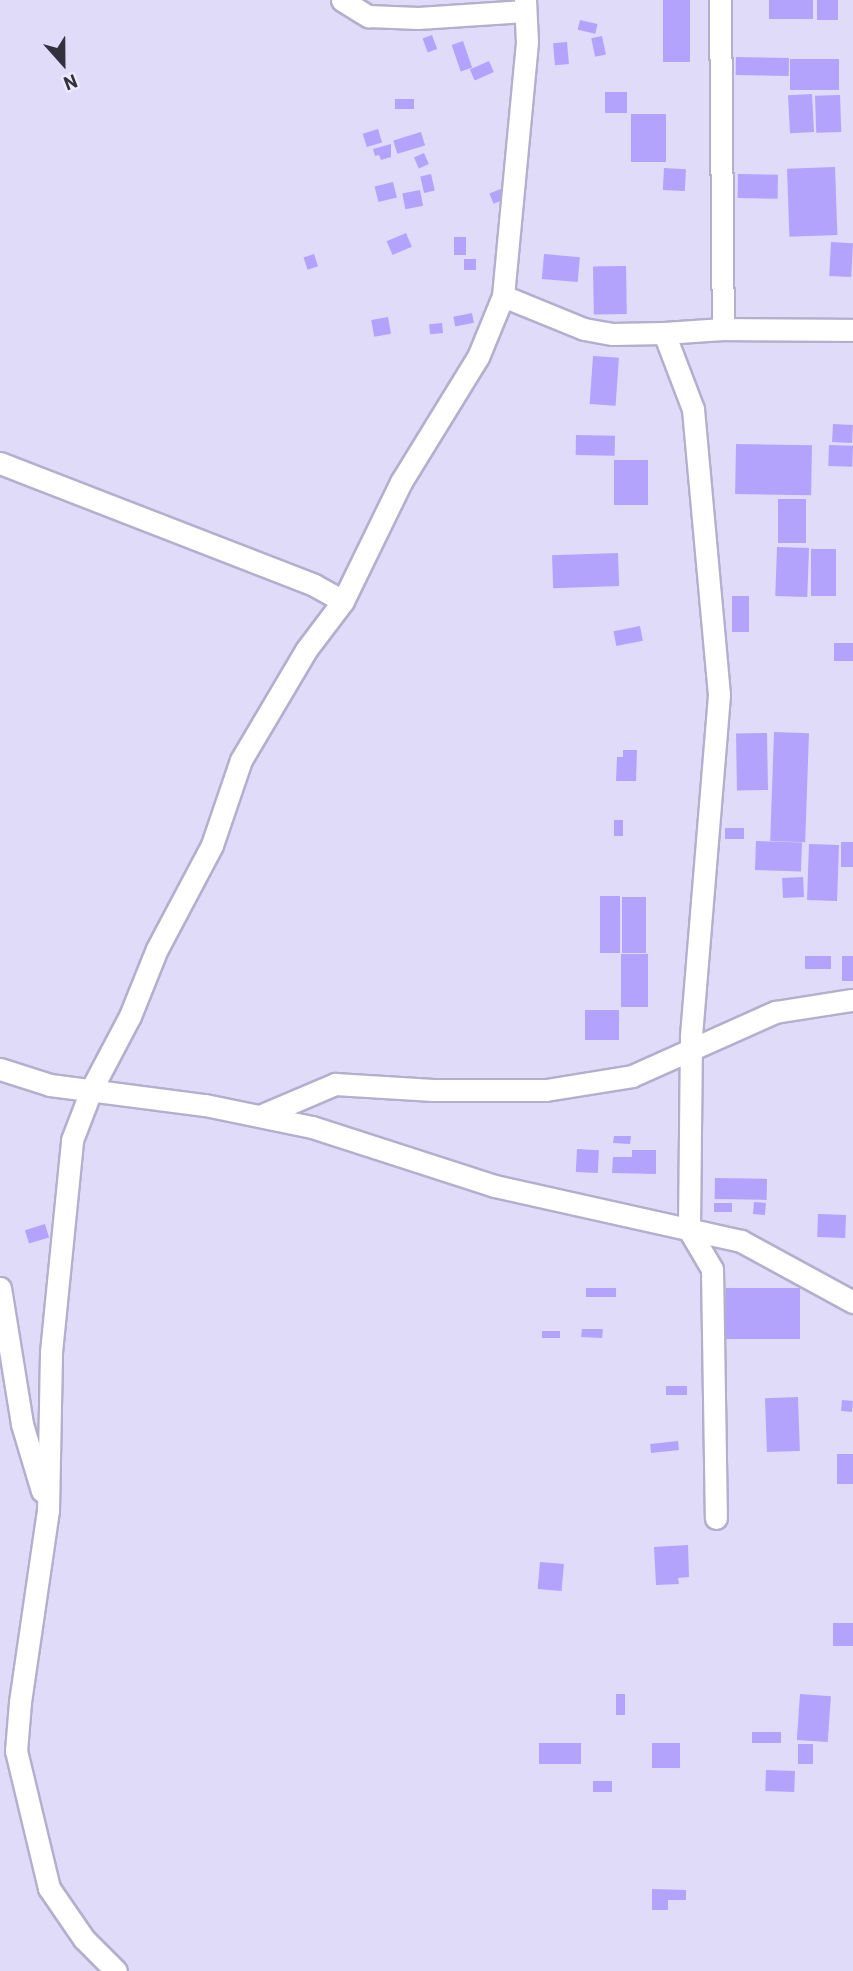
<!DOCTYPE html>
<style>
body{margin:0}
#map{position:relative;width:853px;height:1971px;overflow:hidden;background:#dfdbf9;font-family:Barlow,sans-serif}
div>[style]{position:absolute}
.building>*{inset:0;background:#b3a3fd;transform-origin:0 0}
.roads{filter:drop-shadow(2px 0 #b3afcc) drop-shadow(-2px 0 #b3afcc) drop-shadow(0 2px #b3afcc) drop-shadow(0 -2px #b3afcc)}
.minor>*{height:21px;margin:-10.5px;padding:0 10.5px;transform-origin:10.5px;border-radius:10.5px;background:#fff}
span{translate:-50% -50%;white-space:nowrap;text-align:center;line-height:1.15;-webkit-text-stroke:5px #eceafc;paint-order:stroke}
.north{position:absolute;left:28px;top:28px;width:70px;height:70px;-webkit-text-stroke:5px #eceafc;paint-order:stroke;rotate:159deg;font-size:19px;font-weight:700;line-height:28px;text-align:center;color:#33313d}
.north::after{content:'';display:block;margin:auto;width:24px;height:32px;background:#33313d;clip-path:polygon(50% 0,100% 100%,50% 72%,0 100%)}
</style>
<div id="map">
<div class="building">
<div style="left:663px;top:0;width:27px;height:62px"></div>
<div style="left:769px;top:0;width:44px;height:19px"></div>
<div style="left:817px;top:0;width:21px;height:20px"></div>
<div style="left:580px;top:20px;width:18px;height:10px;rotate:13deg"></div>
<div style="left:432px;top:35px;width:15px;height:10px;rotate:70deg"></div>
<div style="left:602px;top:36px;width:19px;height:11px;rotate:78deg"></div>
<div style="left:463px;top:41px;width:28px;height:12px;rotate:71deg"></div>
<div style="left:567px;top:42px;width:22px;height:14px;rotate:85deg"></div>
<div style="left:736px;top:57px;width:53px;height:18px;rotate:1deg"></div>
<div style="left:790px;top:59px;width:49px;height:31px"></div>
<div style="left:489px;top:61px;width:12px;height:21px;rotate:66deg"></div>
<div style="left:605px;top:92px;width:22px;height:21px"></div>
<div style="left:812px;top:94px;width:38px;height:24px;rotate:87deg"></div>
<div style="left:840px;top:95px;width:37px;height:25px;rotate:88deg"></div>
<div style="left:395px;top:99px;width:19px;height:10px"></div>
<div style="left:631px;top:114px;width:35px;height:48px"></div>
<div style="left:378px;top:129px;width:14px;height:16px;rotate:73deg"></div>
<div style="left:421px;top:132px;width:14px;height:29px;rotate:73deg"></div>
<div style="clip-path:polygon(391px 144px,391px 157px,381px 160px,379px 155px,375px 156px,373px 149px)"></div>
<div style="left:424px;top:153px;width:12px;height:11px;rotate:66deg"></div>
<div style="left:835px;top:167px;width:68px;height:48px;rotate:88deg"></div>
<div style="left:664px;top:168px;width:22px;height:22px;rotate:3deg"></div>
<div style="left:431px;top:174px;width:17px;height:11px;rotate:77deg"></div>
<div style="left:738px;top:174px;width:40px;height:24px;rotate:1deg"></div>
<div style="left:393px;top:182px;width:16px;height:19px;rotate:76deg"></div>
<div style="left:508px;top:186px;width:11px;height:20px;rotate:68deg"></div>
<div style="left:420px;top:190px;width:16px;height:18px;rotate:79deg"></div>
<div style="left:406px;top:233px;width:15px;height:21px;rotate:67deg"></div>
<div style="left:454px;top:237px;width:12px;height:18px"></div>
<div style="left:831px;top:242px;width:22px;height:34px;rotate:3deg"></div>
<div style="left:314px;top:254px;width:13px;height:11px;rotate:72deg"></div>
<div style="left:544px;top:254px;width:36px;height:25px;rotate:5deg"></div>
<div style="left:464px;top:259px;width:12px;height:11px"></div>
<div style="left:626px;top:266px;width:48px;height:33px;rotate:89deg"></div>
<div style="left:472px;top:313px;width:10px;height:19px;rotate:79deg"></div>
<div style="left:388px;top:317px;width:17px;height:17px;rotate:80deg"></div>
<div style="left:442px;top:323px;width:10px;height:13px;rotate:84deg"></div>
<div style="left:593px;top:356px;width:26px;height:48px;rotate:4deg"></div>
<div style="left:833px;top:424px;width:20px;height:18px;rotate:3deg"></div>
<div style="left:576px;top:435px;width:39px;height:20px;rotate:1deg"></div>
<div style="left:736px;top:444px;width:76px;height:50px;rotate:1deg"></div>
<div style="left:829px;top:445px;width:24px;height:21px;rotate:2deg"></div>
<div style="left:614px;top:460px;width:34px;height:45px"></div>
<div style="left:778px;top:499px;width:28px;height:44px"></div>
<div style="left:777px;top:547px;width:32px;height:49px;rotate:2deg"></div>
<div style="left:811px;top:549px;width:25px;height:47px"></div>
<div style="left:618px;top:553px;width:33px;height:66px;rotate:88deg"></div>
<div style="left:749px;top:596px;width:36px;height:17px;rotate:90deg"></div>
<div style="left:640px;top:626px;width:15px;height:27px;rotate:79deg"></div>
<div style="left:834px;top:643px;width:19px;height:18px"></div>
<div style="left:774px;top:732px;width:35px;height:109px;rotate:2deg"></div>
<div style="left:767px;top:733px;width:57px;height:31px;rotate:89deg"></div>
<div style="clip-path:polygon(623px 750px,637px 750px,636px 781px,616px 781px,617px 757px,623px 757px)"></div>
<div style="left:614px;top:820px;width:9px;height:16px"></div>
<div style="left:744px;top:828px;width:11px;height:19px;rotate:90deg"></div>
<div style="left:756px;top:841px;width:46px;height:29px;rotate:2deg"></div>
<div style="left:841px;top:842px;width:12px;height:25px"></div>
<div style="left:809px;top:844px;width:30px;height:56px;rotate:2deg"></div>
<div style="left:803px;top:877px;width:20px;height:21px;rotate:87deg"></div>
<div style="left:600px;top:896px;width:20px;height:57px"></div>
<div style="left:622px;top:897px;width:24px;height:56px"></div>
<div style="left:621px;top:954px;width:27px;height:53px"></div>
<div style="left:805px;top:956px;width:26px;height:13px"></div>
<div style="left:842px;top:956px;width:11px;height:25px"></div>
<div style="left:585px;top:1010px;width:34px;height:30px"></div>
<div style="clip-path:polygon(614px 1136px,631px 1136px,630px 1144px,613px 1143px)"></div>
<div style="left:577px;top:1149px;width:22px;height:23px;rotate:3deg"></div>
<div style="clip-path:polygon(632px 1150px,656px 1150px,656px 1174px,612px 1173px,613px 1157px,632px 1157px)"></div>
<div style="left:715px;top:1178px;width:52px;height:21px;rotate:1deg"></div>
<div style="left:754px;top:1202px;width:12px;height:12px;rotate:5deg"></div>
<div style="left:714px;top:1203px;width:18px;height:9px"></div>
<div style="left:818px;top:1214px;width:28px;height:23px;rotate:2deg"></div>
<div style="left:45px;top:1224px;width:14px;height:21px;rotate:73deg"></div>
<div style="left:586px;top:1288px;width:30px;height:9px"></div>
<div style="left:800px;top:1288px;width:51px;height:74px;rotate:90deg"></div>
<div style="clip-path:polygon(582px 1329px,603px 1329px,602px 1338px,581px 1337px)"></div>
<div style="left:560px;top:1331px;width:7px;height:18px;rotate:90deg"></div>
<div style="left:687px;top:1386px;width:9px;height:21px;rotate:90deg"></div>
<div style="left:798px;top:1397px;width:54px;height:33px;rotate:88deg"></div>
<div style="left:842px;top:1400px;width:11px;height:11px;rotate:5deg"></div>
<div style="left:678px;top:1441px;width:9px;height:28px;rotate:84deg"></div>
<div style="left:853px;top:1454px;width:30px;height:16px;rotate:90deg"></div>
<div style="clip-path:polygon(688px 1545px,689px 1577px,678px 1578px,679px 1584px,656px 1585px,654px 1547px)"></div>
<div style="left:540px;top:1562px;width:24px;height:27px;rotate:5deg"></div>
<div style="left:833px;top:1623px;width:20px;height:23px"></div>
<div style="left:616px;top:1694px;width:9px;height:21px"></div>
<div style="left:800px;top:1694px;width:31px;height:46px;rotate:4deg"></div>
<div style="left:752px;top:1732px;width:29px;height:11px"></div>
<div style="left:581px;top:1743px;width:21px;height:42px;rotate:90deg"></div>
<div style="left:652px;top:1743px;width:28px;height:25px"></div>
<div style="left:798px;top:1744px;width:15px;height:20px"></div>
<div style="left:766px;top:1770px;width:29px;height:21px;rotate:2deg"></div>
<div style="left:593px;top:1781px;width:19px;height:11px"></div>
<div style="clip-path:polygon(652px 1889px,686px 1890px,686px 1900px,668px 1900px,668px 1910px,652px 1910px)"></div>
</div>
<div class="roads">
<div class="minor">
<div style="left:342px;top:0;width:31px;rotate:32deg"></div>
<div style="left:368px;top:16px;width:50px;rotate:2.3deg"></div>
<div style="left:418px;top:18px;width:107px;rotate:-3.7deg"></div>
<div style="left:720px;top:0;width:329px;rotate:89.5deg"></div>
<div style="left:503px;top:296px;width:87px;rotate:22.2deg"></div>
<div style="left:584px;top:329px;width:29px;rotate:10deg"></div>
<div style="left:613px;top:334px;width:51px;rotate:-1.1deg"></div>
<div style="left:664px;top:333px;width:81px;rotate:69.1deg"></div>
<div style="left:693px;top:409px;width:287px;rotate:84.8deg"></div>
<div style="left:719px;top:695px;width:343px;rotate:94.7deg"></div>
<div style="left:691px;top:1037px;width:193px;rotate:90.6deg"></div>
<div style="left:689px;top:1230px;width:45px;rotate:59.5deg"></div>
<div style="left:712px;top:1269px;width:249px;rotate:89.1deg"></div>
<div style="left:664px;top:333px;width:59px;rotate:-3.9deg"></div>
<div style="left:723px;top:329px;width:130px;rotate:0.4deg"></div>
<div style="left:0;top:463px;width:337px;rotate:21.2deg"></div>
<div style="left:314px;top:585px;width:33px;rotate:29deg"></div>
<div style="left:0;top:1069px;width:52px;rotate:17.7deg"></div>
<div style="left:50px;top:1085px;width:156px;rotate:7.4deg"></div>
<div style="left:205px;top:1105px;width:109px;rotate:11.6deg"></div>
<div style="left:312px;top:1127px;width:192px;rotate:17.9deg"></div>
<div style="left:495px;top:1186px;width:252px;rotate:12.6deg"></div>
<div style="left:741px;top:1241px;width:128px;rotate:28.6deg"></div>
<div style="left:260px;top:1116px;width:82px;rotate:-23.1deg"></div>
<div style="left:335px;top:1084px;width:98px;rotate:3.5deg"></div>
<div style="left:433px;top:1090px;width:113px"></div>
<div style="left:546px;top:1090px;width:87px;rotate:-9.2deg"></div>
<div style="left:632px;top:1076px;width:157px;rotate:-24.1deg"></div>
<div style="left:775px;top:1012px;width:78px;rotate:-8.9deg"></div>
<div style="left:0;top:1288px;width:138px;rotate:80.8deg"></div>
<div style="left:22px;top:1424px;width:70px;rotate:73.4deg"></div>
<div style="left:116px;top:1971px;width:45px;rotate:-135deg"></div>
<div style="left:84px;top:1939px;width:62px;rotate:-124.5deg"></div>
<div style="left:49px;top:1888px;width:141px;rotate:-103.5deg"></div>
<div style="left:16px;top:1751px;width:49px;rotate:-85.3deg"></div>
<div style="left:20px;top:1702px;width:194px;rotate:-81.7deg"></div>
<div style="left:48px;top:1510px;width:158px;rotate:-88.9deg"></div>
<div style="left:51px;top:1352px;width:213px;rotate:-84.3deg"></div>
<div style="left:72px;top:1140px;width:56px;rotate:-69deg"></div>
<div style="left:92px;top:1088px;width:81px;rotate:-62.2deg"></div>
<div style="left:130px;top:1016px;width:72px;rotate:-68.1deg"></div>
<div style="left:157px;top:949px;width:118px;rotate:-62.1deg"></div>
<div style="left:212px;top:845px;width:90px;rotate:-71.2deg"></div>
<div style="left:241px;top:760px;width:128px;rotate:-59.4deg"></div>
<div style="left:306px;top:650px;width:61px;rotate:-52.9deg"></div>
<div style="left:343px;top:601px;width:132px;rotate:-64deg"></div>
<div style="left:401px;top:482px;width:147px;rotate:-58.4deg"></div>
<div style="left:478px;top:357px;width:66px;rotate:-67.7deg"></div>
<div style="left:503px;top:296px;width:255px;rotate:-84.6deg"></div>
<div style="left:527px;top:42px;width:42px;rotate:-92.7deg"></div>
</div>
</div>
<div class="north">N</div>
</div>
